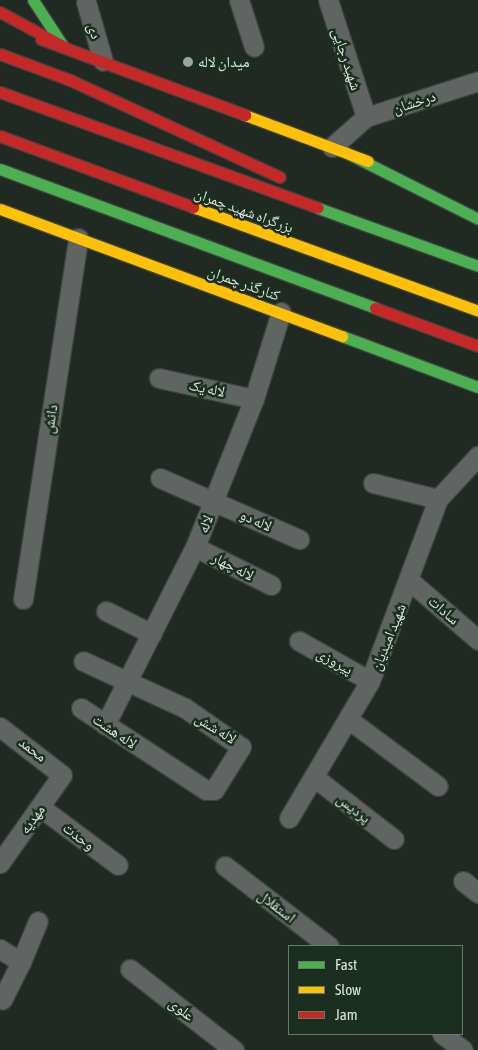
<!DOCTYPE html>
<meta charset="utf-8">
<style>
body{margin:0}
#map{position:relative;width:478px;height:1050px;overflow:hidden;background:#202a22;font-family:"Asap Condensed","Noto Naskh Arabic",sans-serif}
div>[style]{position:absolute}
.roads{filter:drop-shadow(1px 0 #3b443d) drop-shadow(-1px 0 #3b443d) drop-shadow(0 1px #3b443d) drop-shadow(0 -1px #3b443d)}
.street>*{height:19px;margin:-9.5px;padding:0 9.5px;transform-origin:9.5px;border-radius:9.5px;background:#606563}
.fast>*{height:11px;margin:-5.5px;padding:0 5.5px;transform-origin:5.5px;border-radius:5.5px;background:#4caf50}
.slow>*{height:11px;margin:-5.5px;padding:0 5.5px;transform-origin:5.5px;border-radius:5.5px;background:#ffc107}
.jam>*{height:11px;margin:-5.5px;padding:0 5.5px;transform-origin:5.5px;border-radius:5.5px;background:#c62828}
.dots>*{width:14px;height:14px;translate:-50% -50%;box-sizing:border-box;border:2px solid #1b2f20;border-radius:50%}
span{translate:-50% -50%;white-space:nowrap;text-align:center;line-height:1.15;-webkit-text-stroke:5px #1b2f20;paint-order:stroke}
.street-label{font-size:15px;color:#dbe7dd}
.poi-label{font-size:15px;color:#dbe7dd}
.left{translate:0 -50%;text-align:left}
.legend{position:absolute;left:288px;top:945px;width:175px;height:90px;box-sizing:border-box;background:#1b2f20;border:1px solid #68796c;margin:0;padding:6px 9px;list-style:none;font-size:15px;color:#dbe7dd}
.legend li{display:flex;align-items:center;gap:10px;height:25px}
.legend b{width:25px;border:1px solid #68796c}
</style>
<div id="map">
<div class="roads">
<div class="street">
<div style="left:239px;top:0;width:49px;rotate:72.3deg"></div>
<div style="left:328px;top:0;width:123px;rotate:72deg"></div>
<div style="left:86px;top:2px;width:61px;rotate:73.9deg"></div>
<div style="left:332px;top:147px;width:45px;rotate:-41.4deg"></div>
<div style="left:366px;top:117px;width:118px;rotate:-17.8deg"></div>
<div style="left:159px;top:378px;width:97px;rotate:12.5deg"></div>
<div style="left:160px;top:478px;width:152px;rotate:23.7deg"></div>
<div style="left:373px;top:483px;width:67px;rotate:13.8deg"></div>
<div style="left:195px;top:547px;width:85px;rotate:26.6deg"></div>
<div style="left:410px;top:581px;width:90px;rotate:40.9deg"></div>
<div style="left:23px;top:599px;width:365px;rotate:-81.3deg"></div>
<div style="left:106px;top:611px;width:51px;rotate:26.6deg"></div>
<div style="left:299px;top:641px;width:81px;rotate:29.4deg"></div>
<div style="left:81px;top:708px;width:149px;rotate:33.3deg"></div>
<div style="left:206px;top:790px;width:8px"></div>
<div style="left:214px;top:790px;width:51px;rotate:-57.9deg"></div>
<div style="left:241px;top:747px;width:68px;rotate:-145.1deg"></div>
<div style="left:185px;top:708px;width:112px;rotate:-155.3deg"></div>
<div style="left:348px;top:719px;width:112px;rotate:36.7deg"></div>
<div style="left:105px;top:725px;width:199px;rotate:-63.2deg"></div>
<div style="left:195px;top:547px;width:159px;rotate:-68.3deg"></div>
<div style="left:254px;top:399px;width:91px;rotate:-72.8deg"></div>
<div style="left:0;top:727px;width:78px;rotate:37.7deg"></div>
<div style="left:62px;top:775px;width:108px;rotate:125.2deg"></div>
<div style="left:314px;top:777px;width:101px;rotate:37.8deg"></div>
<div style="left:40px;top:807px;width:97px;rotate:36.6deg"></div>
<div style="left:289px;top:818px;width:159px;rotate:-59.4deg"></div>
<div style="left:370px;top:681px;width:194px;rotate:-69.5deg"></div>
<div style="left:438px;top:499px;width:59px;rotate:-47.1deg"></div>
<div style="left:225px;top:866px;width:131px;rotate:37.6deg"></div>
<div style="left:463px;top:881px;width:19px;rotate:39deg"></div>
<div style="left:0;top:949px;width:25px;rotate:32deg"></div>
<div style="left:21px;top:962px;width:42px;rotate:116.6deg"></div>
<div style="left:21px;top:962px;width:44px;rotate:-67.5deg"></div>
<div style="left:130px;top:969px;width:132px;rotate:37.9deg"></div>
<div style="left:442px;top:1034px;width:26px;rotate:37deg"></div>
</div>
<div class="fast">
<div style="left:33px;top:0;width:55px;rotate:56.9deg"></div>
<div style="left:345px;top:152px;width:149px;rotate:26.7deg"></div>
<div style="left:0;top:169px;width:400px;rotate:20.3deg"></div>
<div style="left:318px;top:208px;width:170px;rotate:19.9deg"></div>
<div style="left:342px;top:336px;width:145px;rotate:20.6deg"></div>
</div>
<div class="slow">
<div style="left:245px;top:115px;width:131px;rotate:20.5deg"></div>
<div style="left:193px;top:207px;width:303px;rotate:20deg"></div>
<div style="left:0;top:209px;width:365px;rotate:20.4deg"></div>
</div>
<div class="jam">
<div style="left:0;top:12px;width:72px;rotate:28.4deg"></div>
<div style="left:41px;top:39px;width:218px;rotate:20.4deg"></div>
<div style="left:0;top:54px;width:75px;rotate:20.4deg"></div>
<div style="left:70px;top:80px;width:231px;rotate:24.8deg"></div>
<div style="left:0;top:92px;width:338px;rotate:20deg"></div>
<div style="left:0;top:136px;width:206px;rotate:20.2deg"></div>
<div style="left:375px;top:308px;width:110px;rotate:20.3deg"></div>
</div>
</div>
<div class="dots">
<div style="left:188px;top:62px;background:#9aa59c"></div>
</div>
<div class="street-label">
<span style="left:95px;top:31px;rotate:73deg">دی</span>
<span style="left:347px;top:59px;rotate:72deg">شهید رجایی</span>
<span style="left:414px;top:102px;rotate:-18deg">درخشان</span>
<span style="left:244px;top:210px;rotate:20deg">بزرگراه شهید چمران</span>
<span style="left:244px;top:283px;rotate:20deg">کنارگذر چمران</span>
<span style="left:207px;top:388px;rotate:12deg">لاله یک</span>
<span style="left:50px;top:419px;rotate:-81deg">دانش</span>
<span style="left:256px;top:520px;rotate:24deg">لاله دو</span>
<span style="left:205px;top:524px;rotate:-68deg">لاله</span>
<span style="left:233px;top:566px;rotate:27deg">لاله چهار</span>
<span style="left:444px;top:610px;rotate:41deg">سادات</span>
<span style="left:388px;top:637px;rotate:-68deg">شهید امیدیان</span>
<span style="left:335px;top:661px;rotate:29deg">پیروزی</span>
<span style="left:216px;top:728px;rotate:32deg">لاله شش</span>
<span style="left:115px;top:731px;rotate:34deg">لاله هشت</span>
<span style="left:33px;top:749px;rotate:37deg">محمد</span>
<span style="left:354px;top:808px;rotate:38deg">پردیس</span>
<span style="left:32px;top:819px;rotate:-54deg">مهدیه</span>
<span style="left:79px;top:836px;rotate:37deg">وحدت</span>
<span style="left:277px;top:906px;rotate:38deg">استقلال</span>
<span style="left:182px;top:1009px;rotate:38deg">علوی</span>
</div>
<div class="poi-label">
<span class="left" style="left:198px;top:62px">میدان لاله</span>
</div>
<ul class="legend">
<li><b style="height:6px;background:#4caf50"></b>Fast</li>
<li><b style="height:6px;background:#ffc107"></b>Slow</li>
<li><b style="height:6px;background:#c62828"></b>Jam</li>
</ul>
</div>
